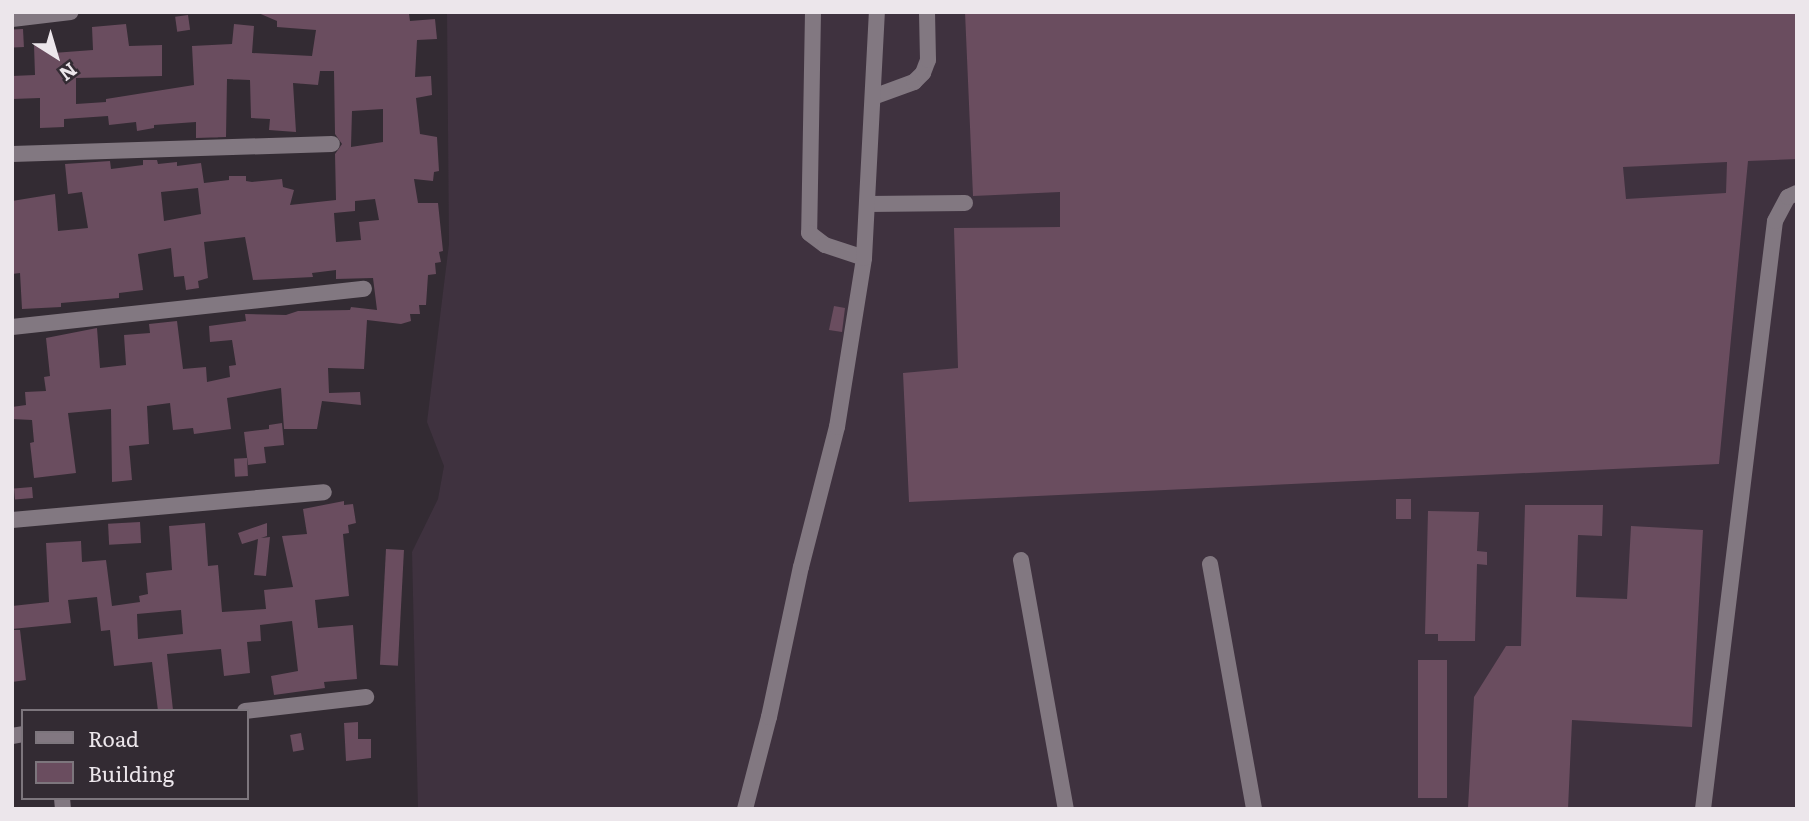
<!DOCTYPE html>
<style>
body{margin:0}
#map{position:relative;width:1809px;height:821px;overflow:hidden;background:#332b33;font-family:Literata,serif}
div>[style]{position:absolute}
.built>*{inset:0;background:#3f323f}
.building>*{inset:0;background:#6a4d5f;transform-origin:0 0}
.minor>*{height:16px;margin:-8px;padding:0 8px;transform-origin:8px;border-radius:8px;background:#827881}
span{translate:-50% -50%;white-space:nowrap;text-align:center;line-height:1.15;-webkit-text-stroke:5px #332b33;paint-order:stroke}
.frame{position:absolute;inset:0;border:14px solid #ece6eb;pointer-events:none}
.legend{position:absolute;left:21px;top:709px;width:228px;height:91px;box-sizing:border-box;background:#332b33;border:2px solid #7d767d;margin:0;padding:9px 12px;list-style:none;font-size:21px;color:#ece6eb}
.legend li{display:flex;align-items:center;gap:14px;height:35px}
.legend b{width:35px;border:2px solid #7d767d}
.north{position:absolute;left:21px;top:21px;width:70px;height:70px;-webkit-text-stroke:5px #332b33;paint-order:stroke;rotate:143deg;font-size:19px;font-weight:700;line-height:28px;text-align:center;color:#ece6eb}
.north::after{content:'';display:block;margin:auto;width:24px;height:32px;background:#ece6eb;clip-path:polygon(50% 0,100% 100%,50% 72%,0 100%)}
</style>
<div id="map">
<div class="built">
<div style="clip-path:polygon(447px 12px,1797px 12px,1797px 809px,418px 809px,412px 552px,438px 499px,444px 466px,427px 422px,449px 244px)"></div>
</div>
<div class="building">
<div style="clip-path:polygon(evenodd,256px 12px,399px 12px,409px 14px,410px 21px,435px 19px,437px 39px,417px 40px,415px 77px,431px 76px,432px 95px,416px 98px,420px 134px,437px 137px,439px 171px,434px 172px,433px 181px,414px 179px,418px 203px,438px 203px,443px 251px,439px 252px,441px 262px,435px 263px,436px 274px,428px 275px,426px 305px,419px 305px,420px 314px,410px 314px,411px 321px,401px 324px,367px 320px,364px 369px,328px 368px,329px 393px,360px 392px,361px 405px,322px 401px,317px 429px,284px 429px,281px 388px,227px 398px,231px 429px,194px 434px,193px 428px,173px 430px,170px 403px,147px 406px,149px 444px,129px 446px,132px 480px,112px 482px,111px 409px,68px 413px,76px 473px,34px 478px,30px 443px,34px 442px,32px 420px,12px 419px,12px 407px,26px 405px,25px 392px,46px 391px,44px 377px,50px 376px,46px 338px,97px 328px,100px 368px,126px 365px,124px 335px,150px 333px,149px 324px,177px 321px,183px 369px,206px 367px,207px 382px,230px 377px,229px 366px,236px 365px,232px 340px,210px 342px,209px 326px,246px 321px,245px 314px,286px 315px,298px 311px,350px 310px,351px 307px,377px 310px,373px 278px,336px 279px,336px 270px,312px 273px,313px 277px,253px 280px,245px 237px,204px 242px,208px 278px,198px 281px,199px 288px,186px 290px,184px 276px,174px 277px,171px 248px,138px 254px,143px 290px,119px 293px,119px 298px,61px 303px,61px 307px,22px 309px,20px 273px,12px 274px,12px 201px,55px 194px,58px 231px,88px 228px,82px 192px,68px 194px,65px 164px,110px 161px,111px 169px,143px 165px,143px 160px,157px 160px,158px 164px,177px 162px,177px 166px,201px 163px,204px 183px,229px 180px,229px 176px,246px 176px,246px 181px,252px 182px,282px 179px,283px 187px,294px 190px,290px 205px,336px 200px,335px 154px,342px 144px,335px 134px,334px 71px,320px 71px,318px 85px,293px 83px,296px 132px,269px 130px,270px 119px,251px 118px,250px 80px,227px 79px,226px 137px,196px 138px,196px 122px,154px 125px,154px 128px,137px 131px,136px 122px,109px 125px,108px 116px,64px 119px,64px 127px,40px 128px,40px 98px,12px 99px,12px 76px,35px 75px,34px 45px,53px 45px,53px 53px,93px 50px,92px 27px,126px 24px,129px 46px,162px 45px,162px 76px,76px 78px,76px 104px,106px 102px,106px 99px,194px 85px,192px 46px,232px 44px,234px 24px,254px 26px,252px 53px,312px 56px,316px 30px,277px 27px,277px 21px,256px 12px,383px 109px,383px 142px,351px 147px,352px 111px,383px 109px,256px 12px,198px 188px,201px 214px,164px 221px,161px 192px,198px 188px,256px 12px,375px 199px,379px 220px,359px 222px,361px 240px,336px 242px,334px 213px,355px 211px,355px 201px,375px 199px)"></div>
<div style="clip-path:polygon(evenodd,965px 12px,1797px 12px,1797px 159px,1748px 161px,1719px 464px,909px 502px,903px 373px,958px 368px,954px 228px,1060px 227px,1060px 192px,973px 196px,965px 12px,1727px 162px,1726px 193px,1626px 199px,1623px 167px,1727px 162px)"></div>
<div style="left:188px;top:15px;width:15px;height:13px;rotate:82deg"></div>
<div style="left:23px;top:29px;width:18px;height:11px;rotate:87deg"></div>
<div style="clip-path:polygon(834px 306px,845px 308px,842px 332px,829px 330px)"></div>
<div style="clip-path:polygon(282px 423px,284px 445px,264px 447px,266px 463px,248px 465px,244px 432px,269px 429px,269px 425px)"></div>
<div style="left:247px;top:458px;width:18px;height:13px;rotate:87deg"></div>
<div style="left:32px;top:487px;width:11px;height:18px;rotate:85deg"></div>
<div style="left:1396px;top:499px;width:15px;height:20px"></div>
<div style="clip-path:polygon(evenodd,344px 501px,344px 505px,353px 504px,356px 523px,348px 525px,349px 533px,343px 534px,349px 596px,315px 600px,318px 628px,353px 625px,357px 679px,324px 682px,325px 688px,274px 695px,271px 676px,298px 671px,292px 621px,260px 625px,261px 641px,247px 642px,250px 673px,224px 676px,221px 649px,167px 654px,173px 710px,158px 711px,152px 662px,114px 666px,110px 630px,101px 631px,97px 597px,68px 600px,71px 623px,12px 629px,12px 606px,49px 602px,46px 543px,81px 541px,82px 562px,106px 560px,112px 606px,140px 602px,139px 596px,148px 594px,146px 573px,172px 570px,169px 526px,205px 523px,208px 566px,218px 565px,222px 612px,266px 609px,264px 590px,293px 587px,282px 536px,307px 534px,303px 509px,344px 501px,181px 610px,183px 634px,138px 639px,137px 614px,181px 610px)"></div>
<div style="clip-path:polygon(1525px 505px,1603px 505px,1602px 536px,1578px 535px,1576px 597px,1627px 599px,1631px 526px,1703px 530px,1692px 727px,1572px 720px,1568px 809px,1468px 808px,1474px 697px,1506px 646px,1521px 646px)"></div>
<div style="clip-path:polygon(1428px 511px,1479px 512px,1477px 551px,1487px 552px,1487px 565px,1477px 564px,1475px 641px,1438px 641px,1438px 634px,1425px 634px)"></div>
<div style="left:140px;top:522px;width:21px;height:32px;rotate:87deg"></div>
<div style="clip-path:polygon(267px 523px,267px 536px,261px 538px,270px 537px,266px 576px,254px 575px,258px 539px,242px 544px,238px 533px)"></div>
<div style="left:386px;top:549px;width:18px;height:116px;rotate:3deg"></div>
<div style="clip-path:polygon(12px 630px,20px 630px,26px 680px,12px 682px)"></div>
<div style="left:1418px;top:660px;width:29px;height:138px"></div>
<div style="clip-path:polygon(358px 722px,358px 739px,371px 739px,371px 758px,346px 761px,344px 723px)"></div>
<div style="left:301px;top:733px;width:17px;height:11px;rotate:80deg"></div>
</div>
<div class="minor">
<div style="left:813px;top:12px;width:221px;rotate:91deg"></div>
<div style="left:809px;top:233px;width:20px;rotate:37deg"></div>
<div style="left:825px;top:245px;width:41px;rotate:18.4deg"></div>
<div style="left:12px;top:19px;width:59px;rotate:-6.8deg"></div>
<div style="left:873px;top:97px;width:44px;rotate:-20.1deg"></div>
<div style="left:914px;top:82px;width:13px;rotate:-45deg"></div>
<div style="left:923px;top:73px;width:14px;rotate:-69deg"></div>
<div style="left:928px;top:60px;width:48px;rotate:-91.2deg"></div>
<div style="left:12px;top:154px;width:320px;rotate:-1.8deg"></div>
<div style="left:868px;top:204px;width:97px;rotate:-0.6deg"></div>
<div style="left:12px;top:327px;width:354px;rotate:-6.2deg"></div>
<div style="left:12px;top:520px;width:313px;rotate:-5.1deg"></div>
<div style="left:1021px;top:560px;width:253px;rotate:79.8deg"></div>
<div style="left:1210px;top:564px;width:249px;rotate:79.8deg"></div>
<div style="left:245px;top:711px;width:122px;rotate:-6.6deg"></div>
<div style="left:12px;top:736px;width:11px;rotate:-10deg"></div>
<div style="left:62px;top:798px;width:11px;rotate:85deg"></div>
<div style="left:745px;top:809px;width:95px;rotate:-75.4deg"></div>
<div style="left:769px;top:717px;width:153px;rotate:-78deg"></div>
<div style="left:801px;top:567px;width:145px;rotate:-75.6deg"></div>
<div style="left:837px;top:427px;width:171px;rotate:-80.9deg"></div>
<div style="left:864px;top:258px;width:246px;rotate:-87deg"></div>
<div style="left:1703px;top:809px;width:592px;rotate:-83.02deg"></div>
<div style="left:1775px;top:221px;width:27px;rotate:-62deg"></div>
<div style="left:1788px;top:197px;width:10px;rotate:-24deg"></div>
</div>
<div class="frame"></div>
<ul class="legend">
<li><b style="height:9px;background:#827881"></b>Road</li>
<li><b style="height:19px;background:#6a4d5f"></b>Building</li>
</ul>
<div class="north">N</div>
</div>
